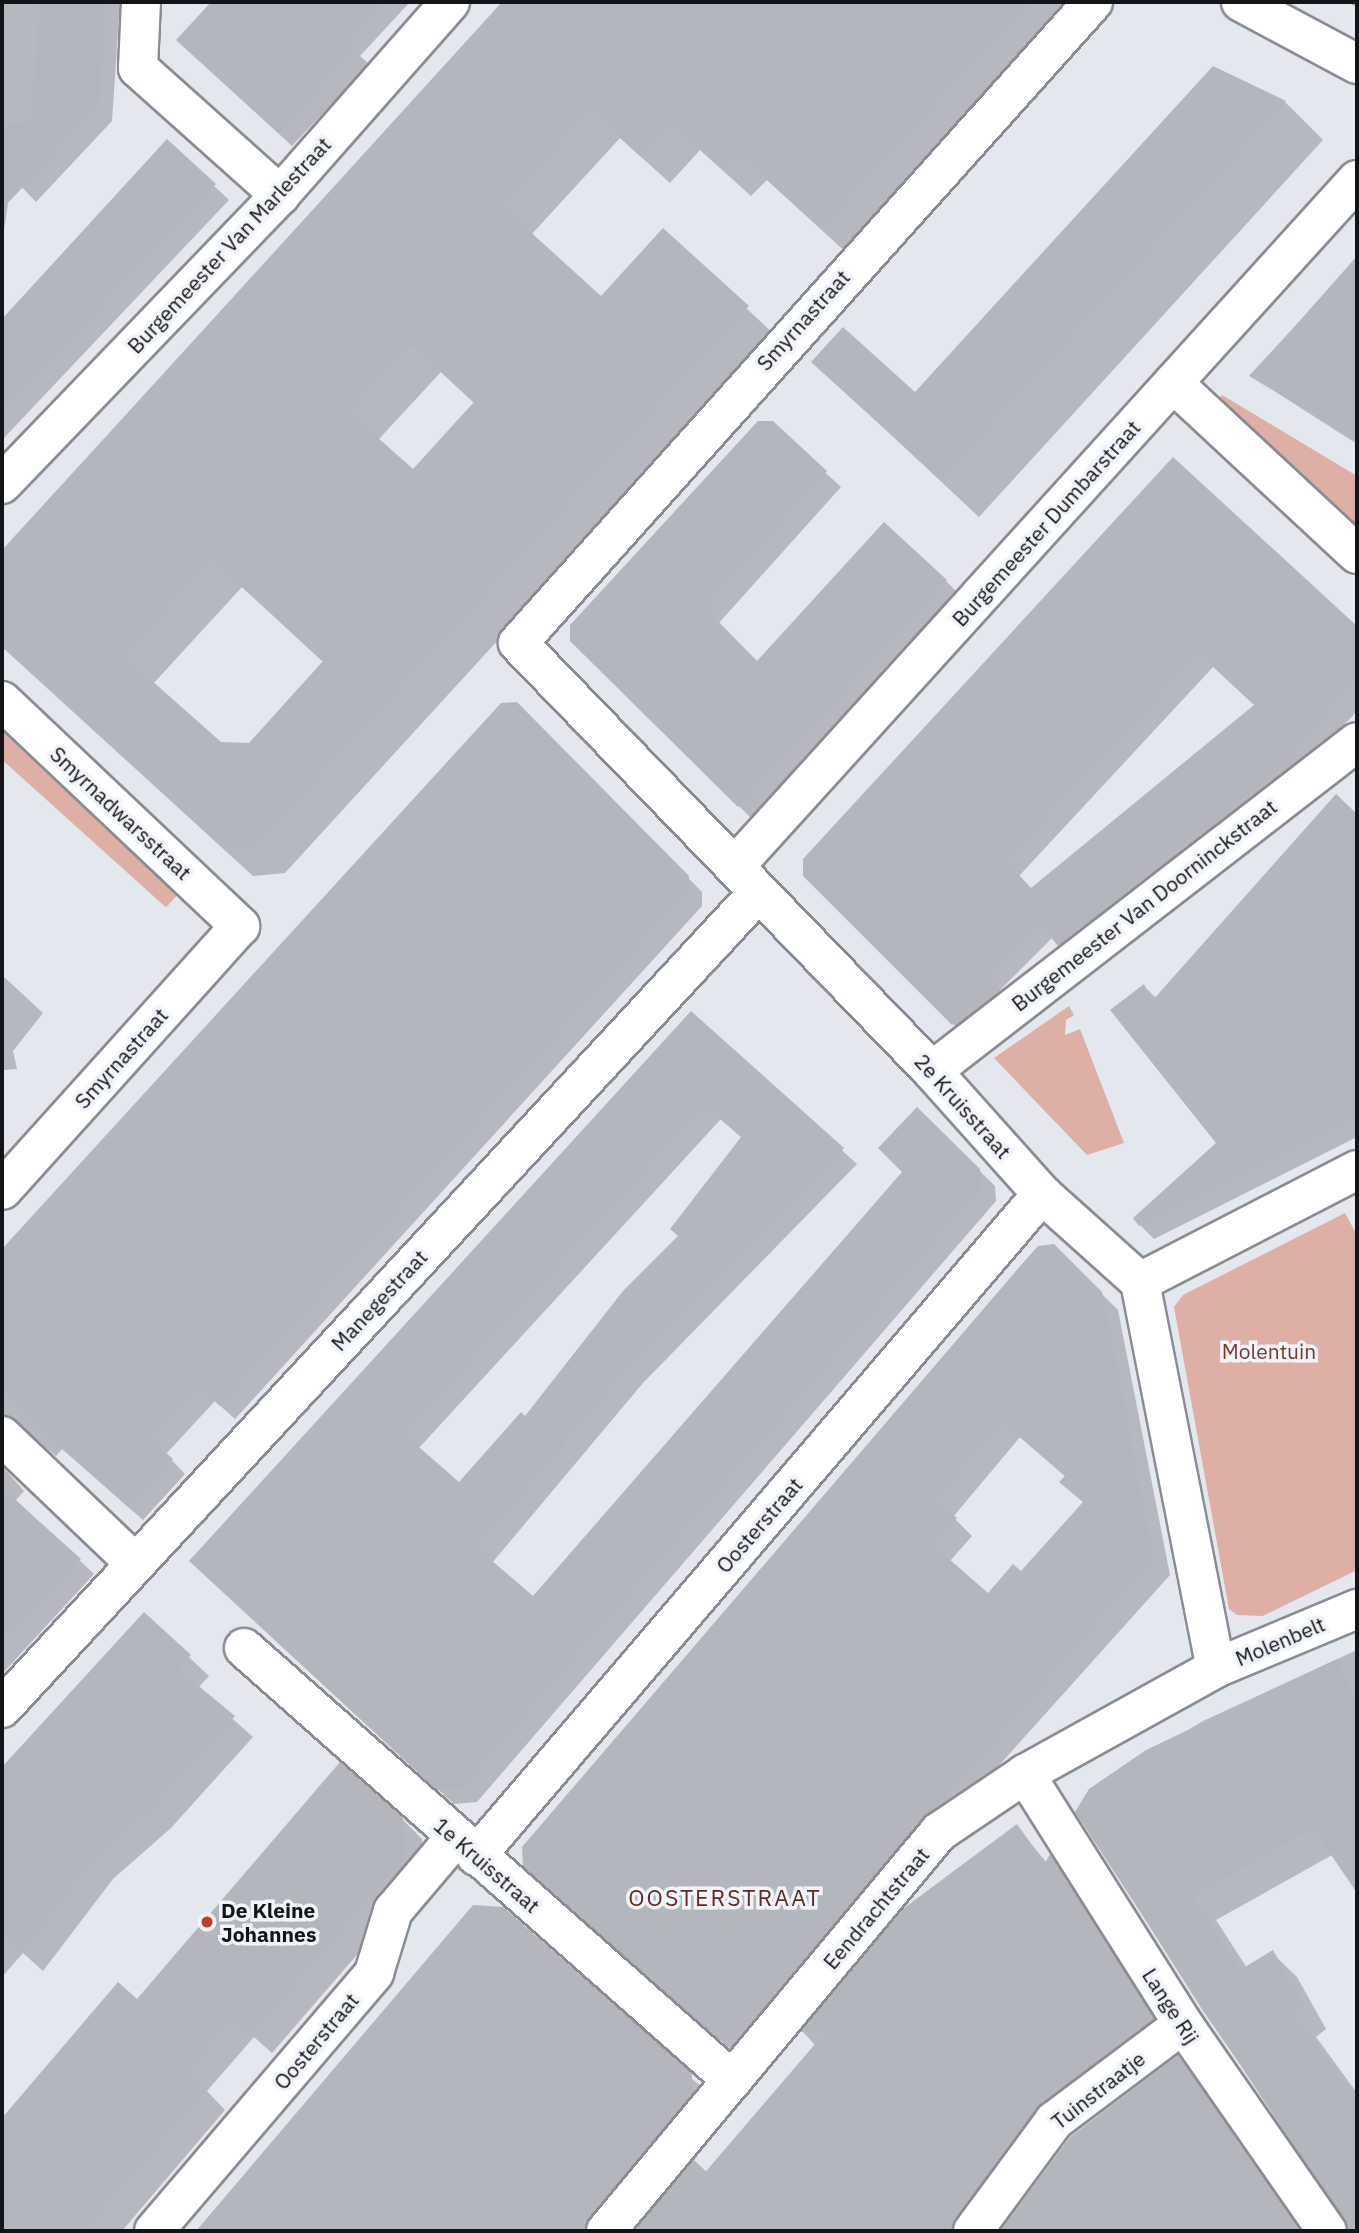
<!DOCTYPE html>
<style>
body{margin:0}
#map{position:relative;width:1359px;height:2233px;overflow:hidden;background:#e3e7ee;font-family:"IBM Plex Sans",sans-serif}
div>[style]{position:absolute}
.green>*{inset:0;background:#ddafa5;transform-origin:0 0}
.shadow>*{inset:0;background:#0003}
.building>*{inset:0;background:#b3b7bd}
.roads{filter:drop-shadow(2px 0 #898d93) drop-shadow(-2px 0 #898d93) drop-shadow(0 2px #898d93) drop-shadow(0 -2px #898d93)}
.street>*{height:38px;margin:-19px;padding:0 19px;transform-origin:19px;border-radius:19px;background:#fff}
.dots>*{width:19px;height:19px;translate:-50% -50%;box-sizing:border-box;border:4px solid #f0f4fb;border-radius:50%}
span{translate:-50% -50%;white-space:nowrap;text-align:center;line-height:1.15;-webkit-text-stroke:7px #f0f4fb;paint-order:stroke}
.street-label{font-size:21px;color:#121416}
.park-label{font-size:21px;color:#7f3a2c}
.poi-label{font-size:21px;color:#121416;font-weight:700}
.left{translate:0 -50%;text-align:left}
.neighbourhood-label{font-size:23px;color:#6b281b;letter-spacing:2px}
.frame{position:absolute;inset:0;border:4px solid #121416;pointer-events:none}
</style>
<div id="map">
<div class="green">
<div style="clip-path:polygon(1222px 395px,1357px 476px,1357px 529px,1219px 401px)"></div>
<div style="left:2px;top:722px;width:246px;height:28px;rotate:42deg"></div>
<div style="clip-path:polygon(1069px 1006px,1074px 1015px,1066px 1020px,1065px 1035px,1080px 1029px,1124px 1143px,1087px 1155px,994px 1058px)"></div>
<div style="clip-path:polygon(1345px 1213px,1357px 1235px,1357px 1570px,1263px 1616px,1237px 1615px,1229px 1609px,1174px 1307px,1183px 1295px)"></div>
</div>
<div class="shadow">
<div style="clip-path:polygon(2px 2px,120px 2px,112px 121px,36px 202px,12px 177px,2px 244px)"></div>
<div style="clip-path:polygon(213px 2px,410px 2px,360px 56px,369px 64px,292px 146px,178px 40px)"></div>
<div style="clip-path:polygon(evenodd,504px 2px,1084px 2px,850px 256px,767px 180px,751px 196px,700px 150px,670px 183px,620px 138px,531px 235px,601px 299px,663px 230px,776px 336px,285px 873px,253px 876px,2px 647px,2px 550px,504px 2px,441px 372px,475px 404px,413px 472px,378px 440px,441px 372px,504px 2px,242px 587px,324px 663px,250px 744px,220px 744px,153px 684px,242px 587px)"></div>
<div style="clip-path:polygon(1346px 2px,1357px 2px,1357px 7px)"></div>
<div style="clip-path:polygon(1213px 68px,1285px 102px,1323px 140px,979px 517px,813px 362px,915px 395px)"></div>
<div style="clip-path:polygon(167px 141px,229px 200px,2px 440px,2px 322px)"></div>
<div style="clip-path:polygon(1357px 256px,1357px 444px,1251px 376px)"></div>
<div style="clip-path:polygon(772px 423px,841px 487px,718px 624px,757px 664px,946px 581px,961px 596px,754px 821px,572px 640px)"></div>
<div style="clip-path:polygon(evenodd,1174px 459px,1357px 629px,1357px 711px,1304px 768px,1073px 958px,1053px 937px,1000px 990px,1013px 1003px,967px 1038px,804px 875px,1174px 459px,1214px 666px,1256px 705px,1031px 890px,1019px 876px,1214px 666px)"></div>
<div style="clip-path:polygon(516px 703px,702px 892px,702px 906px,235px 1419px,215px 1401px,166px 1454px,185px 1474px,143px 1520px,62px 1449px,56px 1456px,22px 1428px,2px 1435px,2px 1252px,502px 704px)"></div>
<div style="clip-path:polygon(1336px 797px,1357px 816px,1357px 1137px,1154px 1239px,1140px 1225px,1219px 1144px,1144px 986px,1156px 998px)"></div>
<div style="clip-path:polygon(2px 975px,43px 1013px,13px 1051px,17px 1069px,2px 1070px)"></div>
<div style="clip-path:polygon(evenodd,691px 1013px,857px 1164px,643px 1383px,492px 1563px,533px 1598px,904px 1172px,917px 1110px,995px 1186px,996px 1201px,477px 1802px,454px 1804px,206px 1576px,691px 1013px,721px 1119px,743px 1138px,680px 1237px,525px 1418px,459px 1484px,418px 1449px,721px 1119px)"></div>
<div style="clip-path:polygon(evenodd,1053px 1246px,1118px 1310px,1170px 1575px,738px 2056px,542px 1882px,1053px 1246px,1020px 1437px,1066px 1477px,1062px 1482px,1084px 1503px,1021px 1573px,989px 1596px,950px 1561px,972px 1536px,953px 1517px,1020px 1437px)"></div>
<div style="clip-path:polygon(2px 1466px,24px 1491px,16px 1500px,94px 1574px,2px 1674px)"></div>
<div style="clip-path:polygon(144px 1615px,209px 1676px,198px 1688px,253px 1737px,171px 1828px,113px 1879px,43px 1971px,23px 1953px,2px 1977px,2px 1770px)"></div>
<div style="clip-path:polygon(1357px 1650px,1357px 1888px,1334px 1854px,1216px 1920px,1247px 1968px,1272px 1953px,1297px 1977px,1326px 2029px,1316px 2037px,1357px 2093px,1357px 2231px,1348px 2231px,1347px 2218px,1203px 2011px,1077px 1812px,1090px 1790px,1203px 1721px)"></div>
<div style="clip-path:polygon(402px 1819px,422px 1839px,425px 1876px,272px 2053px,254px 2037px,207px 2091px,225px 2110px,122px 2231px,2px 2231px,2px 2120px,118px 1984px,138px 2001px)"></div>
<div style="clip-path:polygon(1017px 1827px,1047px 1863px,1050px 1857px,1064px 1871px,1167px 2034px,1055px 2118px,973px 2231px,637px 2231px,695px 2161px,708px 2173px,816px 2046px,803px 2032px,906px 1909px)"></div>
<div style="clip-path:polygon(474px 1907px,706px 2090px,604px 2231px,199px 2231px)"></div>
<div style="clip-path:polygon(1178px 2057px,1202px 2082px,1306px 2231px,1020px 2231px,1071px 2138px)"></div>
</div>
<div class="building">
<div style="clip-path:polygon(40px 2px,106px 2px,99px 107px,2px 209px,2px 124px,31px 122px)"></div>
<div style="clip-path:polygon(211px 2px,384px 2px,348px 42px,356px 49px,278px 133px,176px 40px)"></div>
<div style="clip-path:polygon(evenodd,502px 2px,1029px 2px,821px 229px,737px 153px,722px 169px,671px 123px,640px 156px,590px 110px,503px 207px,601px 296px,663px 228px,749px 306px,257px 845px,223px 848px,2px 645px,2px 551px,502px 2px,411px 345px,474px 402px,413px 469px,349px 412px,411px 345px,502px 2px,212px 560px,323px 661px,249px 743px,221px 742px,124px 656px,212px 560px)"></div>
<div style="clip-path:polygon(1213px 66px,1286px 101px,941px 480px,811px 362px,843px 327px,915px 392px)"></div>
<div style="clip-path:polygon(167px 139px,216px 184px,2px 413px,2px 319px)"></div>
<div style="clip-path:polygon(1357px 259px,1357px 440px,1249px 376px)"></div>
<div style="clip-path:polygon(758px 421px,773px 421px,827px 471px,705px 608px,757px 661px,884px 522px,947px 580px,738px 807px,570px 641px,570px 625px)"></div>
<div style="clip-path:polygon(evenodd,1173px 457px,1357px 626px,1357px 680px,1291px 753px,1296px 757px,1058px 946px,1039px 922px,987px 975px,1000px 988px,952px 1025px,803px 876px,803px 859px,1173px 457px,1199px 654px,1254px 705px,1031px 888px,1006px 861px,1199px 654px)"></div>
<div style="clip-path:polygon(517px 702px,689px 876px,688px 891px,220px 1406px,200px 1388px,152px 1440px,173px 1459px,128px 1507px,2px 1393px,2px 1249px,501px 703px)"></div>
<div style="clip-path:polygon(1336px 794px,1357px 814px,1357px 1117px,1139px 1226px,1133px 1218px,1216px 1143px,1110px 1010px,1144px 984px,1152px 1001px)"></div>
<div style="clip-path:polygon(evenodd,691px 1011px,844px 1148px,628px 1368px,477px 1548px,533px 1596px,902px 1172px,878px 1148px,917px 1107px,980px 1169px,982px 1186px,462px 1788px,437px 1790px,189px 1561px,691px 1011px,705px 1106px,741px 1137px,670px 1229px,678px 1236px,623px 1291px,525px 1416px,521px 1412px,459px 1482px,404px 1434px,705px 1106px)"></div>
<div style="clip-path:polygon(evenodd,1054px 1244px,1102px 1292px,1154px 1557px,942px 1803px,922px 1818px,739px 2038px,719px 2040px,523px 1866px,522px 1847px,1022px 1264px,1038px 1246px,1054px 1244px,1002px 1422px,1065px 1476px,1059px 1482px,1083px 1502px,1021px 1571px,1013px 1564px,988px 1593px,933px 1545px,957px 1518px,936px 1501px,1002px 1422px)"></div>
<div style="clip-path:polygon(2px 1488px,81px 1559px,2px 1640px)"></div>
<div style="clip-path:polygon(144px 1612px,191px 1655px,178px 1669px,235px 1716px,152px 1809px,93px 1860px,23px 1953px,2px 1934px,2px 1767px)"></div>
<div style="clip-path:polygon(1337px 1659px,1357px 1703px,1357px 1893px,1313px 1828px,1193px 1896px,1240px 1970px,1273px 1950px,1303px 2004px,1293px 2012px,1357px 2098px,1357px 2231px,1349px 2231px,1075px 1812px,1089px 1789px,1146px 1750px)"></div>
<div style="clip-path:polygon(340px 1762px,403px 1818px,406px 1856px,252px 2035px,233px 2019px,188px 2072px,207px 2089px,84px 2231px,2px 2231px,2px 2118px,118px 1982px,137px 1999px)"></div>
<div style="clip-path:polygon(1017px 1824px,1045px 1863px,1050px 1854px,1154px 2019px,1037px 2108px,952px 2231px,634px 2231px,695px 2158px,696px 2183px,827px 2030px,800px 2032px,904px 1908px)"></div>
<div style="clip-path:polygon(473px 1905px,503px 1907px,692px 2073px,692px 2093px,589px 2217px,585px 2231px,196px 2231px)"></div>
<div style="clip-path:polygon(1178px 2055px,1301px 2231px,1072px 2231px,1064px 2224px,1054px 2231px,1000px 2231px,1070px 2137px)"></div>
</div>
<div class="roads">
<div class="street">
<div style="left:141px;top:2px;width:66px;rotate:92.6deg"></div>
<div style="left:138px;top:68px;width:191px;rotate:41.8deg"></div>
<div style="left:1093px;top:2px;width:861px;rotate:131.89deg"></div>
<div style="left:518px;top:643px;width:595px;rotate:45.95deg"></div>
<div style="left:932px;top:1071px;width:165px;rotate:48.2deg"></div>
<div style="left:1042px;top:1194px;width:132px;rotate:41.9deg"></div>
<div style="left:1140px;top:1282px;width:393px;rotate:78.9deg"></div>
<div style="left:1241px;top:2px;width:132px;rotate:28.1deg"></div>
<div style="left:1173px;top:383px;width:251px;rotate:42.9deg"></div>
<div style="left:2px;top:484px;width:401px;rotate:-46.1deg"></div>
<div style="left:280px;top:195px;width:257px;rotate:-48.6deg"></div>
<div style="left:2px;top:701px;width:328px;rotate:43.4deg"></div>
<div style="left:240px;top:926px;width:355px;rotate:132deg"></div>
<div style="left:735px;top:866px;width:926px;rotate:-47.8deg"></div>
<div style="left:932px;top:1071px;width:537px;rotate:-37.74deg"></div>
<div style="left:1140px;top:1282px;width:244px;rotate:-27.3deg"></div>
<div style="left:2px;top:1436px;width:184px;rotate:43.7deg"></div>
<div style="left:244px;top:1648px;width:652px;rotate:41.52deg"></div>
<div style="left:2px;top:1708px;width:1112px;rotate:-47.15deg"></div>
<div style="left:1025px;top:1774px;width:296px;rotate:57.7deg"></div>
<div style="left:1183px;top:2024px;width:252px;rotate:55.2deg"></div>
<div style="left:476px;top:1856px;width:871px;rotate:-49.47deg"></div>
<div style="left:154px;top:2231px;width:339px;rotate:-49.5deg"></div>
<div style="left:374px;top:1973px;width:65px;rotate:-73deg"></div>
<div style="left:393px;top:1911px;width:96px;rotate:-49.7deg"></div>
<div style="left:606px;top:2231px;width:520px;rotate:-50.15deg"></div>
<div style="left:939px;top:1832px;width:104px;rotate:-34deg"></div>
<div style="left:1025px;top:1774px;width:218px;rotate:-29deg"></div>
<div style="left:1216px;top:1668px;width:153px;rotate:-22.7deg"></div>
<div style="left:973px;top:2231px;width:137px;rotate:-53.6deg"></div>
<div style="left:1054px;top:2121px;width:161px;rotate:-36.9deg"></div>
</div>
</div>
<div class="dots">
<div style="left:207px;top:1922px;background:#c63b21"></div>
</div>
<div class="street-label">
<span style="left:229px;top:245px;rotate:-47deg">Burgemeester Van Marlestraat</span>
<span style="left:803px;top:320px;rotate:-48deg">Smyrnastraat</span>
<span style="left:1046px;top:523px;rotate:-48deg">Burgemeester Dumbarstraat</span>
<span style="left:121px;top:813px;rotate:43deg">Smyrnadwarsstraat</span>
<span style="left:1144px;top:905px;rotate:-38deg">Burgemeester Van Doorninckstraat</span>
<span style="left:121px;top:1058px;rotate:-48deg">Smyrnastraat</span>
<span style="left:963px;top:1106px;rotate:48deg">2e Kruisstraat</span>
<span style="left:379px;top:1300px;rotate:-47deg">Manegestraat</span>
<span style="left:759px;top:1525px;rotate:-49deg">Oosterstraat</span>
<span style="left:1280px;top:1641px;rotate:-23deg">Molenbelt</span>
<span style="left:487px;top:1865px;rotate:41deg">1e Kruisstraat</span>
<span style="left:876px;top:1908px;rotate:-50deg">Eendrachtstraat</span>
<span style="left:1171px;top:2006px;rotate:57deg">Lange Rij</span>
<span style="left:316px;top:2041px;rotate:-50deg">Oosterstraat</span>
<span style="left:1098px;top:2090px;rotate:-38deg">Tuinstraatje</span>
</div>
<div class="park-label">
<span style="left:1269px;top:1351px">Molentuin</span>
</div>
<div class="poi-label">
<span class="left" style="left:221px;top:1922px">De Kleine<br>Johannes</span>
</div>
<div class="neighbourhood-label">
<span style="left:725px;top:1897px">OOSTERSTRAAT</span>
</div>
<div class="frame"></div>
</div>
